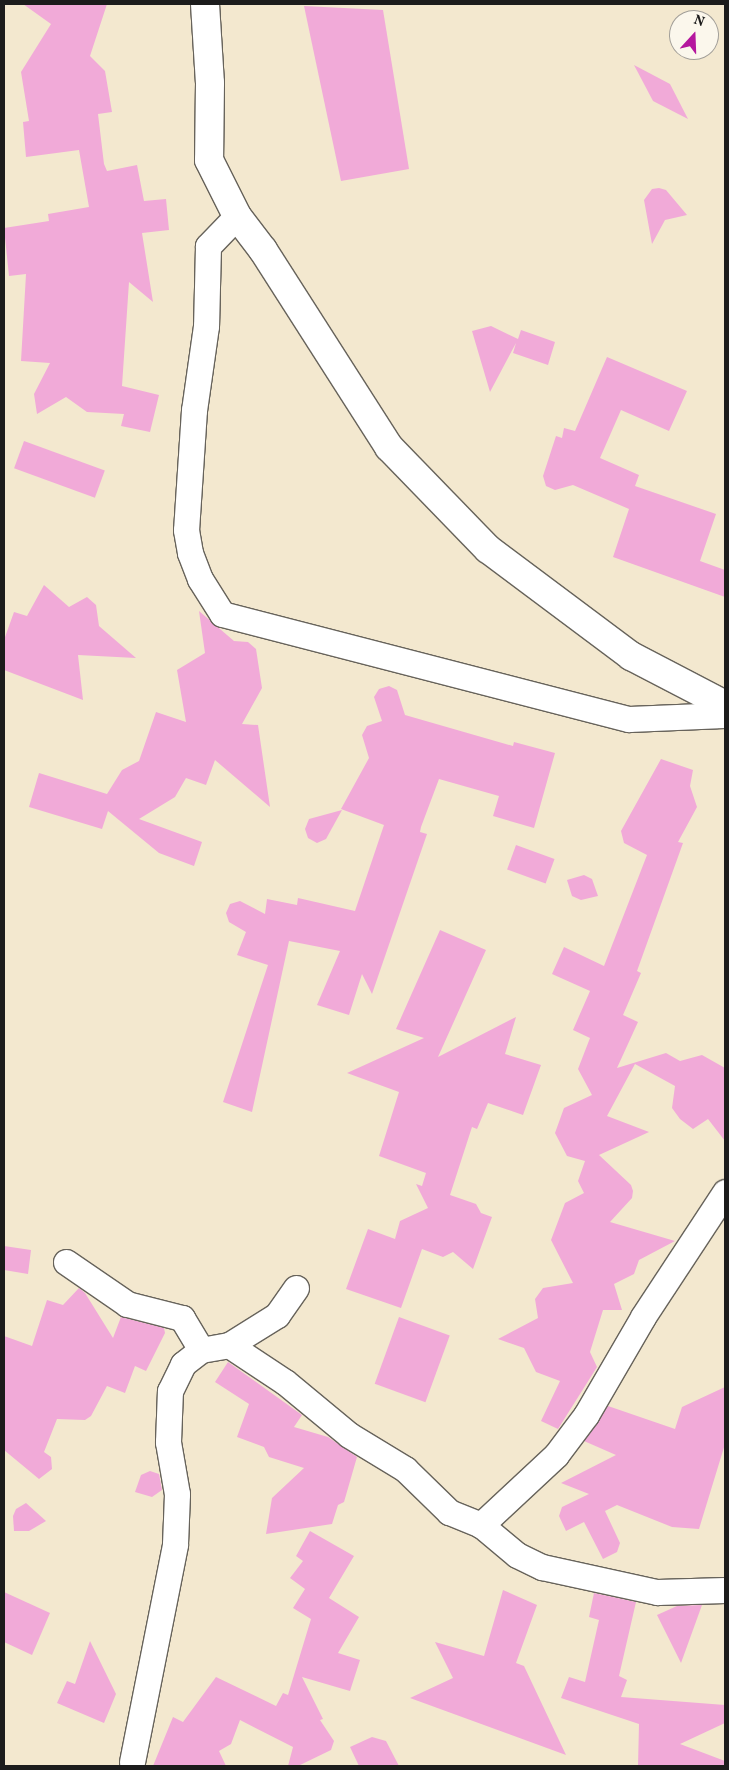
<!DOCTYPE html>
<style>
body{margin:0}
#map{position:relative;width:729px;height:1770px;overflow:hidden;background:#f3e8cf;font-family:Vollkorn,serif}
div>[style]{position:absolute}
.building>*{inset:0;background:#f1aad8;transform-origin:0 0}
.roads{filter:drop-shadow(1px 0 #67635b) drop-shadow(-1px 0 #67635b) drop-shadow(0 1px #67635b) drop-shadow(0 -1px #67635b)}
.minor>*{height:25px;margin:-12.5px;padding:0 12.5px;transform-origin:12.5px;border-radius:12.5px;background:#fff}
.tertiary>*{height:28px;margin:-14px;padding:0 14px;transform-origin:14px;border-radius:14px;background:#fff}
span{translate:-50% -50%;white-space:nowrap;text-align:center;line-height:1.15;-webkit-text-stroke:4px #fbf7ec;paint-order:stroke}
.frame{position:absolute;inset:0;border:5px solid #1c1c1c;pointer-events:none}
.north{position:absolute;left:669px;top:10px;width:50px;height:50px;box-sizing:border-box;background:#fbf7ec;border:1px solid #a29f99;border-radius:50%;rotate:20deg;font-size:14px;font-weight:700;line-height:20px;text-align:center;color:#1c1c1c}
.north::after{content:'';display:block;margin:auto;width:18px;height:22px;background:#b5179e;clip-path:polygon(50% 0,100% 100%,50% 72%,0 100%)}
</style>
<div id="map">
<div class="building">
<div style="clip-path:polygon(23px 4px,107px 4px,90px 56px,105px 71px,112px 112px,98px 114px,104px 164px,107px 171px,137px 165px,144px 201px,166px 199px,169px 230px,142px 233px,153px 302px,129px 282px,122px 386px,159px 395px,150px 432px,121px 426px,124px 414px,87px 412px,66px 397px,37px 414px,34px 394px,50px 363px,21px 361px,26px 274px,9px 276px,4px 228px,49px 221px,48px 214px,89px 207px,79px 150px,26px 157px,23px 122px,29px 121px,21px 72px,51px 24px)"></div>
<div style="clip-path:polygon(304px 6px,383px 10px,409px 169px,341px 181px)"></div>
<div style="clip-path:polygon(634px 65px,670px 84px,688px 119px,653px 101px)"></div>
<div style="clip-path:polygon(659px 188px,666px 190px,687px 215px,665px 220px,652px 244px,644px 200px,652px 189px)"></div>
<div style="clip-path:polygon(491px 326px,518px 339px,521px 330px,555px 342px,548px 365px,513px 353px,516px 343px,490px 392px,472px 331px)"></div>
<div style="clip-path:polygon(607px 357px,687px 391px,669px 431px,621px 410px,600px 458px,639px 475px,635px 486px,716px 514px,700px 561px,725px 570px,725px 597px,613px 557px,629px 509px,573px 485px,555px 490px,546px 486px,543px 476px,556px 436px,562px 438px,564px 428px,575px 431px)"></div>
<div style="left:24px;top:441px;width:86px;height:29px;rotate:20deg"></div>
<div style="clip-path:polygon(44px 585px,69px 607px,87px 597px,96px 605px,99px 626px,136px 658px,78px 655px,83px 700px,4px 670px,4px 640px,14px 612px,27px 616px)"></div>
<div style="clip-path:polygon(199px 611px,234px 641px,248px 642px,256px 649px,262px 688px,242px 724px,258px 725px,270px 807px,215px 760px,206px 785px,186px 778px,175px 797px,139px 819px,202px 842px,194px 866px,159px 853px,108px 811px,102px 829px,29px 807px,39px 773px,107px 794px,122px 770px,139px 761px,156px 712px,186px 722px,177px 670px,205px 653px)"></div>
<div style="clip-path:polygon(389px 686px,397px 690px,405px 715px,513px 746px,514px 742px,555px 753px,534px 828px,493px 816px,499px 796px,439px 779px,421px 827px,420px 832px,427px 834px,372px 994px,362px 974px,349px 1015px,317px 1005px,340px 951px,289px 941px,252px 1112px,223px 1102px,268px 965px,237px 955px,246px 932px,229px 922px,226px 913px,230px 904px,240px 901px,265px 914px,267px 899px,297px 905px,298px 898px,355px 911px,384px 825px,341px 809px,369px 758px,362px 735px,367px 726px,382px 721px,374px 697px,379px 689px)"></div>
<div style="clip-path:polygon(661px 759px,693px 770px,690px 786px,697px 807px,678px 842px,683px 843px,637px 971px,641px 973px,623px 1015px,638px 1022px,617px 1068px,666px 1053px,680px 1061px,702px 1055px,725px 1068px,725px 1141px,708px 1119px,693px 1129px,680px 1119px,672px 1108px,675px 1086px,635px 1064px,607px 1116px,649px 1132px,599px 1155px,631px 1185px,633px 1191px,632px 1198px,610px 1222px,675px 1241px,639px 1260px,634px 1274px,614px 1284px,622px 1310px,603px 1310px,590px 1352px,597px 1367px,558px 1429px,541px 1421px,560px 1381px,536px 1372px,524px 1348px,498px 1339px,538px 1318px,535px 1299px,543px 1288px,573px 1283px,551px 1240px,565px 1203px,584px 1193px,578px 1181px,585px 1161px,567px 1156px,555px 1133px,564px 1108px,592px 1095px,578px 1069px,590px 1038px,573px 1030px,590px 991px,552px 974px,564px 947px,604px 966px,647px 855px,624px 843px,621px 831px)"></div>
<div style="clip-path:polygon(342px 810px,326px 839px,317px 843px,308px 838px,305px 829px,309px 819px)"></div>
<div style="left:516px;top:845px;width:41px;height:26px;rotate:20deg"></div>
<div style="clip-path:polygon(584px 875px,592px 879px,598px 896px,581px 900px,572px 896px,567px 880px)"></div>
<div style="clip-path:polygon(440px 930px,486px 950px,438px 1057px,516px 1017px,505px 1054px,541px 1065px,523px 1115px,488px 1103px,477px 1129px,472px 1127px,450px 1195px,476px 1204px,481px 1213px,492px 1217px,473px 1269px,453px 1252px,443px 1257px,422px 1249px,401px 1308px,346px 1289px,368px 1229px,395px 1239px,400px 1221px,428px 1208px,416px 1184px,422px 1186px,426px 1173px,379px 1156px,399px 1092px,347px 1073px,424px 1038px,396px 1029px)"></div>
<div style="clip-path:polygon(4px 1246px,31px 1250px,28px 1274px,4px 1270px)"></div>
<div style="clip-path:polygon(79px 1288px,85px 1293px,113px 1338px,121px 1317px,164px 1328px,165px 1333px,146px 1371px,135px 1366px,125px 1393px,107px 1386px,91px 1416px,85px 1420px,57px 1419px,44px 1452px,51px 1457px,52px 1469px,39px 1479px,4px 1450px,4px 1336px,32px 1346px,47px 1300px,63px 1305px)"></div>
<div style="left:399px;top:1317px;width:54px;height:71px;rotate:20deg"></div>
<div style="clip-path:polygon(228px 1362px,302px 1415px,294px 1427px,328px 1437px,357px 1457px,344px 1502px,338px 1505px,332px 1524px,266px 1534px,272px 1498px,304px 1468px,269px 1457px,264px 1447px,237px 1437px,249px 1404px,215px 1382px)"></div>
<div style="clip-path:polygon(725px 1387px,725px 1444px,699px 1529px,672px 1527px,617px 1505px,605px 1511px,620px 1543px,617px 1552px,603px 1559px,584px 1522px,566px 1531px,559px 1516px,562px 1507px,589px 1494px,561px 1483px,616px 1455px,584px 1441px,608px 1406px,675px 1429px,682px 1407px)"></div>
<div style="clip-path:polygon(150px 1471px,159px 1474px,162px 1490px,152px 1497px,135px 1492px,141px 1475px)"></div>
<div style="clip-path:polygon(26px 1503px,46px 1521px,29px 1531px,14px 1531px,13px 1516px,16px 1509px)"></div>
<div style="clip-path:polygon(310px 1531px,354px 1556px,329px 1598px,359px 1617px,338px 1653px,360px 1660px,350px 1691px,302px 1677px,323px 1719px,320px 1720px,334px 1741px,331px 1750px,298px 1766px,288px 1766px,293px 1747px,240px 1720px,231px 1744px,219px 1751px,226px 1766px,153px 1766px,173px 1717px,183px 1722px,216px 1677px,276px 1706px,283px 1693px,288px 1695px,311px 1619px,293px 1608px,305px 1589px,290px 1578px,303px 1561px,296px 1556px)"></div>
<div style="clip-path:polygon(503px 1590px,537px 1605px,516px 1663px,524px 1666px,566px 1755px,410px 1698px,453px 1678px,435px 1642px,484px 1656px)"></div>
<div style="clip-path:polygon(4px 1592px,50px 1613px,32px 1655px,4px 1642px)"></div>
<div style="clip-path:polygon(594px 1593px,636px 1602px,619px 1676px,627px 1680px,621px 1697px,725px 1705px,725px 1723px,680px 1744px,725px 1761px,725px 1766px,638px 1766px,639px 1724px,561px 1698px,569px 1677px,585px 1682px,599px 1620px,589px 1617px)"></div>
<div style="clip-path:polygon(702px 1605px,681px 1663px,657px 1615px,677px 1606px)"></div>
<div style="clip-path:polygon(90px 1641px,116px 1694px,104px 1723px,57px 1703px,67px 1681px,75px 1684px)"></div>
<div style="clip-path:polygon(372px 1737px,386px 1741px,399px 1766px,359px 1766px,350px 1747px)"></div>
</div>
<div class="roads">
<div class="minor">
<div style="left:237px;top:216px;width:42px;rotate:134deg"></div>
<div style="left:208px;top:246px;width:80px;rotate:91.4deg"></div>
<div style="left:206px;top:326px;width:85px;rotate:98.1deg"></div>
<div style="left:194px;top:410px;width:120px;rotate:93.8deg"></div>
<div style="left:186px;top:530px;width:23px;rotate:80deg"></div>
<div style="left:190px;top:553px;width:28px;rotate:69deg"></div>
<div style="left:200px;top:579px;width:41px;rotate:57.8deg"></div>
<div style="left:222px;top:614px;width:420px;rotate:14.5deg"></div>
<div style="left:629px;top:719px;width:96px;rotate:-2.4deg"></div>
<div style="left:725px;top:1192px;width:149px;rotate:123.3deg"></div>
<div style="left:643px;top:1317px;width:113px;rotate:120.2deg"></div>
<div style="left:586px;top:1415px;width:50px;rotate:126.9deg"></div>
<div style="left:556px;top:1455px;width:103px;rotate:137deg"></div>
<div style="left:481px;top:1525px;width:47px;rotate:39.8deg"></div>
<div style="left:517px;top:1555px;width:28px;rotate:26deg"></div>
<div style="left:542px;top:1567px;width:118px;rotate:12.3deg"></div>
<div style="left:657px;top:1592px;width:68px;rotate:-1.7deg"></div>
<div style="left:66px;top:1262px;width:74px;rotate:34.5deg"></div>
<div style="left:127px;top:1304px;width:57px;rotate:14.3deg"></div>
<div style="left:182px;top:1318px;width:37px;rotate:59deg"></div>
<div style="left:201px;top:1350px;width:28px;rotate:-10deg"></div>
<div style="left:229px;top:1345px;width:67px;rotate:33.5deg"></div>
<div style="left:285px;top:1382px;width:83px;rotate:39.6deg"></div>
<div style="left:349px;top:1435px;width:66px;rotate:31.3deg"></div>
<div style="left:405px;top:1469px;width:62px;rotate:44.3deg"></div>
<div style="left:449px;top:1512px;width:35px;rotate:22deg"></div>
<div style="left:229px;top:1345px;width:57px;rotate:-32deg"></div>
<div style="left:277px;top:1315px;width:33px;rotate:-55deg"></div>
<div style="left:132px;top:1762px;width:222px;rotate:-78.8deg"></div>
<div style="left:175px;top:1544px;width:50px;rotate:-87.7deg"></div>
<div style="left:177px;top:1494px;width:53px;rotate:-99.8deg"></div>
<div style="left:168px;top:1442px;width:51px;rotate:-87.8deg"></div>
<div style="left:170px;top:1391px;width:30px;rotate:-64deg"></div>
<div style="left:183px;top:1364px;width:23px;rotate:-38deg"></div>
</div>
<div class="tertiary">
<div style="left:205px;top:4px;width:79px;rotate:86.4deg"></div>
<div style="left:210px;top:83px;width:77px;rotate:90.7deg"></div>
<div style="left:209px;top:160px;width:63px;rotate:63.4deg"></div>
<div style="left:237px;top:216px;width:43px;rotate:52.6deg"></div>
<div style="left:263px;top:250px;width:234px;rotate:57.4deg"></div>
<div style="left:389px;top:447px;width:142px;rotate:45.9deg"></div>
<div style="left:488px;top:549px;width:179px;rotate:36.8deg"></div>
<div style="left:631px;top:656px;width:106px;rotate:27.5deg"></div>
</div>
</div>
<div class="frame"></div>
<div class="north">N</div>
</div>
